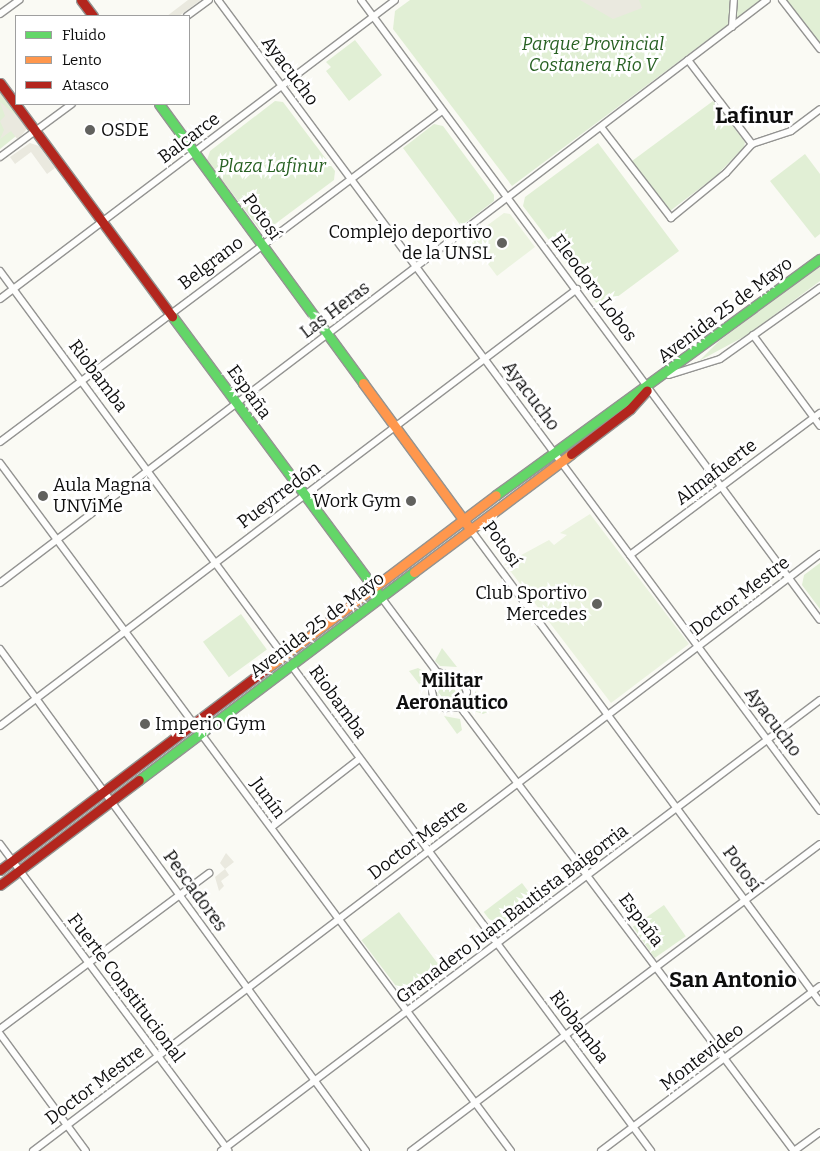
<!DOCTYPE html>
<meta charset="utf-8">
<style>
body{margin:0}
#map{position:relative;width:820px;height:1151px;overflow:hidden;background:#fafaf4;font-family:Bitter,serif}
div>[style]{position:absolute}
.green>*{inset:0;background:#e1efd5;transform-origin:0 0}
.round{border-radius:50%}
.pitch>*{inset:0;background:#ebf3df}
.plaza>*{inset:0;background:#eae9df}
.roads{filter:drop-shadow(1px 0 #949492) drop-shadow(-1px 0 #949492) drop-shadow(0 1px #949492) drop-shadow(0 -1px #949492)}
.street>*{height:6px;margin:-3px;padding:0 3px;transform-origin:3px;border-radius:3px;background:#fefefd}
.fast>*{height:9px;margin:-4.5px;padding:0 4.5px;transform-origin:4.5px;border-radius:4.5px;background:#63d668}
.slow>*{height:9px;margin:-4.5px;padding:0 4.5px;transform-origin:4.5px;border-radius:4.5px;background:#ff974d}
.jam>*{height:9px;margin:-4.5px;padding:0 4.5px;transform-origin:4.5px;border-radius:4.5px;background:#b3261e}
.dots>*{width:14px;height:14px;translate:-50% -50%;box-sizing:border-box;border:2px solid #fff;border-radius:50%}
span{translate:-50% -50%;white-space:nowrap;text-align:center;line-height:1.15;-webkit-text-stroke:5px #fff;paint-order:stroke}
.park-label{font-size:18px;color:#286123;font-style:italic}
.street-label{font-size:18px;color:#0e0e0e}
.poi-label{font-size:18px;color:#0e0e0e}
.left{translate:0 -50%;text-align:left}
.right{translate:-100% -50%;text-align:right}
.neighbourhood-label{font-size:19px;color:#0e0e0e;font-weight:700}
.district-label{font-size:22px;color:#0e0e0e;font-weight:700}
.legend{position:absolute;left:15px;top:15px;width:175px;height:90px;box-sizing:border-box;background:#fff;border:1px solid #9f9f9f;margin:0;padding:6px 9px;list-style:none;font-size:15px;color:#0e0e0e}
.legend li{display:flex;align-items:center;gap:10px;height:25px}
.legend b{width:25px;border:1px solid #9f9f9f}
</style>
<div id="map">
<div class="green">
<div style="clip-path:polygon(410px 0,761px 0,512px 186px,393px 29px,395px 11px)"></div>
<div style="clip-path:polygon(785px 0,820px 0,820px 44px)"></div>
<div style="clip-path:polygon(355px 40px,382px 75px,349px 101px,326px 71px,331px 67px,326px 62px)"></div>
<div style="clip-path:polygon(0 92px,23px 122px,21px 132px,0 149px)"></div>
<div style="clip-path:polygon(275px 101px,283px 102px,335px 171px,334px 180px,267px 230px,260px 230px,207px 160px,210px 151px)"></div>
<div style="clip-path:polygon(713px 101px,745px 142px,744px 147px,716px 176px,670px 211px,632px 161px)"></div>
<div style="clip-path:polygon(434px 124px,443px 126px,494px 195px,494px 201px,461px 226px,403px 148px)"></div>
<div style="clip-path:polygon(598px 143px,679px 251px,601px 309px,523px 206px,525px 197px)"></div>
<div style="clip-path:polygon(805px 154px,820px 174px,820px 234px,815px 238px,770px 181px)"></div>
<div style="clip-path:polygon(820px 265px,820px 281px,747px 335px,699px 361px,719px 341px)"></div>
<div style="clip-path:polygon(544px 465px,545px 467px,479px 514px)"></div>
<div style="clip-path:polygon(820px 563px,820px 609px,802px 585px,804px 575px)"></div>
<div style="left:241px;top:614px;width:44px;height:47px;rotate:54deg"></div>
<div style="clip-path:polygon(442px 648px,457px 667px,440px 666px,435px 661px)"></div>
<div style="clip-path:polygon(418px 668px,425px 672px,423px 689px,409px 671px)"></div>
<div class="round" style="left:437px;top:679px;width:26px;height:26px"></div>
<div style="clip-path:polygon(474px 690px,490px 711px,483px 714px,471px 710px)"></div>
<div style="clip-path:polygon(444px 716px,460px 719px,462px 730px,457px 734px)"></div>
<div style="left:522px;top:883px;width:25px;height:48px;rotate:53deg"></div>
<div style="left:664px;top:905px;width:38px;height:38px;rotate:55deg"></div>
<div style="left:399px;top:912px;width:76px;height:47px;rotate:53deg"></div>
</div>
<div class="pitch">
<div style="clip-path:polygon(504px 213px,510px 214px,535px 247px,497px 276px,469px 239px)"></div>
<div style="clip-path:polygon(590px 514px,689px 644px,611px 703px,505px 564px,549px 540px,554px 545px,567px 535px,560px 533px)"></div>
</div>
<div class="plaza">
<div style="clip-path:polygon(188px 0,201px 0,179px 16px,167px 16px)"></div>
<div style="clip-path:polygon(580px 0,639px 0,642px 8px,613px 19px)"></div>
<div style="clip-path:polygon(0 102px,29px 126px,18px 140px,11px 131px,0 139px,4px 130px,0 121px,5px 116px)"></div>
<div style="clip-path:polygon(30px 143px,39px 146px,55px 168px,47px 174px,31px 152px,15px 164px,10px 157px)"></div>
<div style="clip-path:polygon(226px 853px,234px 862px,225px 869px,229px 875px,221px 881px,224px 886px,219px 891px,215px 877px,225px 869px,220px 863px)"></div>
</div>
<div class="roads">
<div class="street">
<div style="left:218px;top:0;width:1010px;rotate:53.41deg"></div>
<div style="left:361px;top:0;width:771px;rotate:53.49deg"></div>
<div style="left:782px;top:0;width:62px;rotate:52.2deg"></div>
<div style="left:0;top:14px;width:24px;rotate:-36deg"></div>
<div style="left:187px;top:16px;width:27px;rotate:-36deg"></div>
<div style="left:732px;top:27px;width:27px;rotate:-86deg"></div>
<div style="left:688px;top:60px;width:106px;rotate:52.7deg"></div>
<div style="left:601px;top:127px;width:115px;rotate:52.4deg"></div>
<div style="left:671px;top:218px;width:71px;rotate:-39.3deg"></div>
<div style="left:726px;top:173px;width:39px;rotate:-48deg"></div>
<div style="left:752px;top:144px;width:41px;rotate:-18.4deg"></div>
<div style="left:791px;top:131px;width:36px;rotate:-37deg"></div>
<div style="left:0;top:157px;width:89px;rotate:-36.4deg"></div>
<div style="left:0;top:271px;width:478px;rotate:53.6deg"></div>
<div style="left:0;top:299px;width:495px;rotate:-37.1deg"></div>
<div style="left:753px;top:335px;width:113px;rotate:53.6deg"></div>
<div style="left:669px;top:375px;width:53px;rotate:-17.4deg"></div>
<div style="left:720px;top:359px;width:123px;rotate:-35.4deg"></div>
<div style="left:0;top:442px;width:552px;rotate:-36.83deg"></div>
<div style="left:0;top:463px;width:857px;rotate:53.4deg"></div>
<div style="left:471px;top:530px;width:587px;rotate:53.52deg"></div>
<div style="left:630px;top:555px;width:237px;rotate:-36.8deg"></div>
<div style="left:0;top:583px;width:963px;rotate:-37.24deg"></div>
<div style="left:381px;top:597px;width:94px;rotate:53.3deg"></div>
<div style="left:0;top:649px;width:621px;rotate:53.9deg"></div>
<div style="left:291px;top:665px;width:605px;rotate:53.47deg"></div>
<div style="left:437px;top:672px;width:16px;rotate:112deg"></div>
<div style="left:431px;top:687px;width:13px;rotate:77deg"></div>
<div style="left:434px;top:700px;width:14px;rotate:36deg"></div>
<div style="left:445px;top:708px;width:16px"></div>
<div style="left:437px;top:672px;width:25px;rotate:14deg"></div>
<div style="left:461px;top:678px;width:15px;rotate:67deg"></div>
<div style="left:467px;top:692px;width:17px;rotate:111deg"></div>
<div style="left:461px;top:708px;width:554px;rotate:53.07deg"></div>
<div style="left:0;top:726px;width:724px;rotate:-37.14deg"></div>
<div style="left:272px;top:827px;width:110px;rotate:-38deg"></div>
<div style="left:0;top:844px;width:382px;rotate:53.3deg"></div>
<div style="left:0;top:1029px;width:261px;rotate:-36.7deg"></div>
<div style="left:0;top:1034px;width:145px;rotate:53.7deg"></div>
<div style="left:33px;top:1151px;width:988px;rotate:-37.18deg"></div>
<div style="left:221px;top:1151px;width:750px;rotate:-36.98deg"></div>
<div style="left:411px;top:1151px;width:511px;rotate:-36.89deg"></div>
<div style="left:601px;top:1151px;width:274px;rotate:-37deg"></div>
<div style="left:794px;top:1151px;width:32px;rotate:-36deg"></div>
</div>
<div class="fast">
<div style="left:159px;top:104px;width:346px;rotate:53.8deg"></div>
<div style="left:172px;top:316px;width:350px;rotate:53.4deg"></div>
<div style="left:496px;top:495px;width:401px;rotate:-36.1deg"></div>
<div style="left:139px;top:780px;width:345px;rotate:-37.1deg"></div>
</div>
<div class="slow">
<div style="left:363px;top:383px;width:182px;rotate:53.7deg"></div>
<div style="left:414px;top:572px;width:196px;rotate:-36.9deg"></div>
<div style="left:266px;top:669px;width:288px;rotate:-37.1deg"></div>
</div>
<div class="jam">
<div style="left:81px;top:0;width:20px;rotate:53deg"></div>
<div style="left:0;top:83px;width:290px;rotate:53.6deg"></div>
<div style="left:571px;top:454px;width:74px;rotate:-37.3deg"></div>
<div style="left:630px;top:409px;width:25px;rotate:-48deg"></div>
<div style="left:0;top:870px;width:333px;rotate:-37.1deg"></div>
<div style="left:0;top:885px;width:174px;rotate:-37.1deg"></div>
</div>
</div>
<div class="dots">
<div style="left:90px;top:130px;background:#61615e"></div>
<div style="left:502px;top:243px;background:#61615e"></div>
<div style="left:43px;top:496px;background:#61615e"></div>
<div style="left:411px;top:501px;background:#61615e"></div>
<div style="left:597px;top:604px;background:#61615e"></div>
<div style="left:145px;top:724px;background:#61615e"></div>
</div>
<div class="park-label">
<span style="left:593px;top:55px">Parque Provincial<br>Costanera Río V</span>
<span style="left:272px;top:166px">Plaza Lafinur</span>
</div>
<div class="street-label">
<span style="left:290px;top:71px;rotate:53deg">Ayacucho</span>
<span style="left:189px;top:138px;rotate:-37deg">Balcarce</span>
<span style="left:262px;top:217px;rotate:54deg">Potosí</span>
<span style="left:211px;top:263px;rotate:-37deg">Belgrano</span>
<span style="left:594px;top:288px;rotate:53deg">Eleodoro Lobos</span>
<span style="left:335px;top:310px;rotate:-37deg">Las Heras</span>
<span style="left:725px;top:310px;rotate:-37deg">Avenida 25 de Mayo</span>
<span style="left:98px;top:376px;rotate:53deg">Riobamba</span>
<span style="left:249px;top:392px;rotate:54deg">España</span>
<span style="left:531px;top:396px;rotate:53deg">Ayacucho</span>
<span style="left:716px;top:472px;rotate:-37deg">Almafuerte</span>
<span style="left:279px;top:495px;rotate:-37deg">Pueyrredón</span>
<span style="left:502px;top:544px;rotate:54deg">Potosí</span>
<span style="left:740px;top:596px;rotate:-37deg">Doctor Mestre</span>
<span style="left:317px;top:625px;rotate:-37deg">Avenida 25 de Mayo</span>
<span style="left:338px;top:702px;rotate:54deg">Riobamba</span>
<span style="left:773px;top:722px;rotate:53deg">Ayacucho</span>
<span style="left:268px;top:798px;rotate:54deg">Junín</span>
<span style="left:418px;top:840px;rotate:-37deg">Doctor Mestre</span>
<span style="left:742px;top:869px;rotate:53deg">Potosí</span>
<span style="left:195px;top:891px;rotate:54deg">Pescadores</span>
<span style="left:512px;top:914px;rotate:-37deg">Granadero Juan Bautista Baigorria</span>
<span style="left:641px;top:920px;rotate:53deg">España</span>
<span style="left:126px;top:988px;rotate:53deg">Fuerte Constitucional</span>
<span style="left:579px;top:1027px;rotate:53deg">Riobamba</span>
<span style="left:702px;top:1057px;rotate:-37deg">Montevideo</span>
<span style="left:95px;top:1085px;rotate:-37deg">Doctor Mestre</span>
</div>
<div class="poi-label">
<span class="left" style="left:101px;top:130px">OSDE</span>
<span class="right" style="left:492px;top:243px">Complejo deportivo<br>de la UNSL</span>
<span class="left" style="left:53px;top:496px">Aula Magna<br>UNViMe</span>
<span class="right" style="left:401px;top:501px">Work Gym</span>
<span class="right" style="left:587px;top:604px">Club Sportivo<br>Mercedes</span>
<span class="left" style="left:155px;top:724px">Imperio Gym</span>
</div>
<div class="neighbourhood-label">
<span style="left:452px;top:692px">Militar<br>Aeronáutico</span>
</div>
<div class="district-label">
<span style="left:754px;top:116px">Lafinur</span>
<span style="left:733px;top:980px">San Antonio</span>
</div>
<ul class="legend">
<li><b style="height:6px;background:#63d668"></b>Fluido</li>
<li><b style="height:6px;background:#ff974d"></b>Lento</li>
<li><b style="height:6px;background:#b3261e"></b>Atasco</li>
</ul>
</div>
